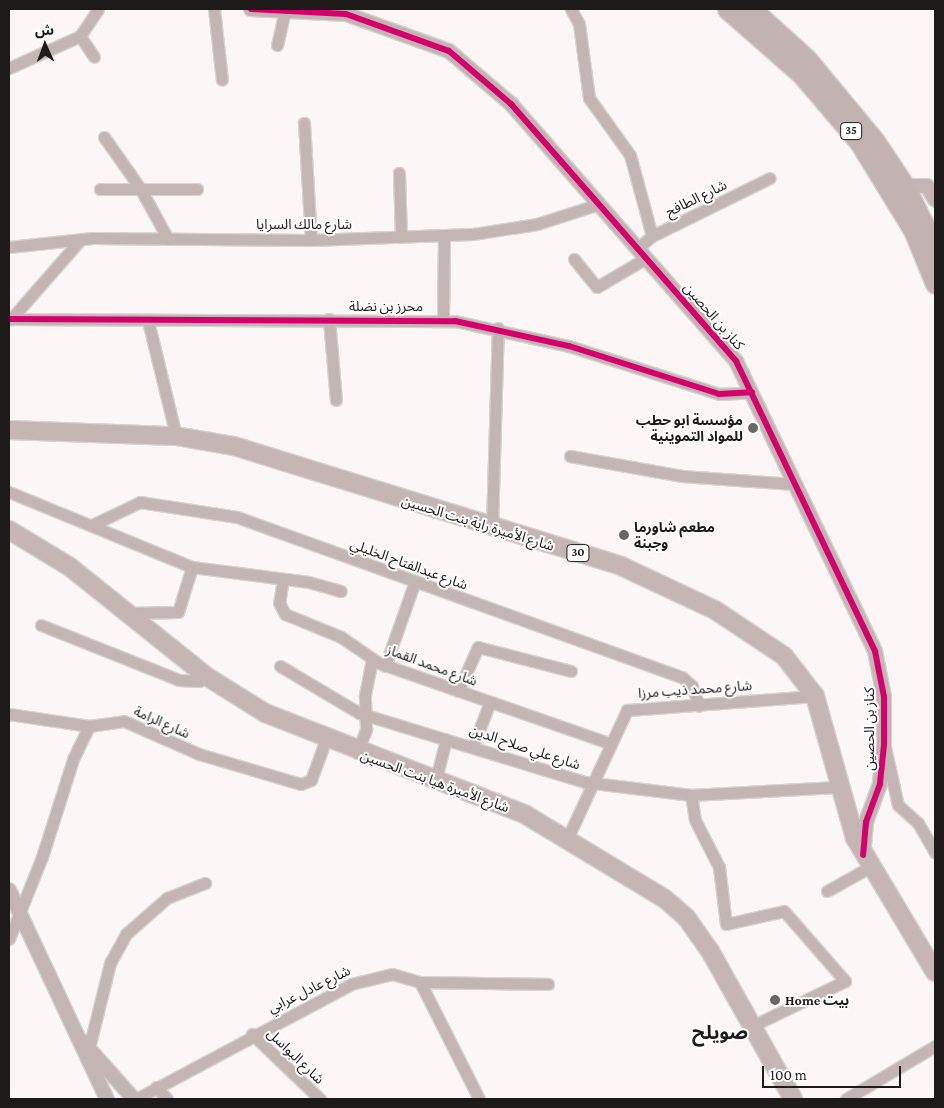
<!DOCTYPE html>
<meta charset="utf-8">
<style>
body{margin:0}
#map{position:relative;width:944px;height:1108px;overflow:hidden;background:#fcf7f6;font-family:"Crimson Pro","Noto Sans Arabic",serif}
div>[style]{position:absolute}
.roads{filter:drop-shadow(1px 0 #d7d4d3) drop-shadow(-1px 0 #d7d4d3) drop-shadow(0 1px #d7d4d3) drop-shadow(0 -1px #d7d4d3)}
.minor>*{height:11px;margin:-5.5px;padding:0 5.5px;transform-origin:5.5px;border-radius:5.5px;background:#c3b5b3}
.tertiary>*{height:14px;margin:-7px;padding:0 7px;transform-origin:7px;border-radius:7px;background:#c3b5b3}
.primary>*{height:18px;margin:-9px;padding:0 9px;transform-origin:9px;border-radius:9px;background:#c5b6b5}
.trunk>*{height:19px;margin:-9.5px;padding:0 9.5px;transform-origin:9.5px;border-radius:9.5px;background:#c2b3b2}
.cycleway>*{height:6px;margin:-3px;padding:0 3px;transform-origin:3px;border-radius:3px;background:#d6006c}
.dots>*{width:14px;height:14px;translate:-50% -50%;box-sizing:border-box;border:2px solid #fff;border-radius:50%}
span{translate:-50% -50%;white-space:nowrap;text-align:center;line-height:1.15;-webkit-text-stroke:4px #fff;paint-order:stroke}
.shield-label span{padding:1px 4px;background:#fff;border:1px solid;border-radius:4px;-webkit-text-stroke-width:0}
.shield-label{font-size:12px;color:#1d1a19;font-weight:700}
.street-label{font-size:14px;color:#1d1a19}
.poi-label{font-size:14px;color:#1d1a19;font-weight:700}
.right{translate:-100% -50%;text-align:right}
.left{translate:0 -50%;text-align:left}
.district-label{font-size:19px;color:#1d1a19;font-weight:700}
.frame{position:absolute;inset:0;border:10px solid #1d1a19;pointer-events:none}
.north{position:absolute;left:20px;top:20px;width:50px;height:50px;-webkit-text-stroke:4px #fff;paint-order:stroke;rotate:358deg;font-size:14px;font-weight:700;line-height:20px;text-align:center;color:#1d1a19}
.north::after{content:'';display:block;margin:auto;width:18px;height:22px;background:#1d1a19;clip-path:polygon(50% 0,100% 100%,50% 72%,0 100%)}
.scale{position:absolute;left:762px;top:1066px;width:139px;height:22px;box-sizing:border-box;border:2px solid #1d1a19;border-top:0;padding-left:6px;font-size:15px;line-height:18px;white-space:nowrap;color:#1d1a19;-webkit-text-stroke:4px #fff;paint-order:stroke}
</style>
<div id="map">
<div class="roads">
<div class="minor">
<div style="left:214px;top:9px;width:71px;rotate:83.6deg"></div>
<div style="left:571px;top:9px;width:17px;rotate:62deg"></div>
<div style="left:579px;top:24px;width:75px;rotate:82.3deg"></div>
<div style="left:589px;top:98px;width:70px;rotate:54.3deg"></div>
<div style="left:630px;top:155px;width:84px;rotate:74.8deg"></div>
<div style="left:80px;top:36px;width:25px;rotate:56deg"></div>
<div style="left:277px;top:45px;width:36px;rotate:-77deg"></div>
<div style="left:9px;top:68px;width:78px;rotate:-24.3deg"></div>
<div style="left:80px;top:36px;width:32px;rotate:-56deg"></div>
<div style="left:304px;top:123px;width:117px;rotate:86.6deg"></div>
<div style="left:104px;top:137px;width:62px;rotate:54.8deg"></div>
<div style="left:140px;top:188px;width:58px;rotate:61.2deg"></div>
<div style="left:399px;top:173px;width:64px;rotate:88.2deg"></div>
<div style="left:100px;top:189px;width:97px"></div>
<div style="left:9px;top:247px;width:84px;rotate:-6.1deg"></div>
<div style="left:93px;top:238px;width:218px;rotate:0.5deg"></div>
<div style="left:311px;top:240px;width:162px;rotate:-2.1deg"></div>
<div style="left:473px;top:234px;width:65px;rotate:-8.9deg"></div>
<div style="left:537px;top:224px;width:62px;rotate:-17.9deg"></div>
<div style="left:638px;top:248px;width:18px;rotate:-41deg"></div>
<div style="left:652px;top:236px;width:131px;rotate:-26.2deg"></div>
<div style="left:574px;top:259px;width:36px;rotate:51deg"></div>
<div style="left:597px;top:287px;width:57px;rotate:-30.6deg"></div>
<div style="left:9px;top:319px;width:446px;rotate:0.3deg"></div>
<div style="left:455px;top:321px;width:117px;rotate:12.4deg"></div>
<div style="left:569px;top:346px;width:157px;rotate:17.7deg"></div>
<div style="left:719px;top:394px;width:33px;rotate:-3deg"></div>
<div style="left:11px;top:319px;width:106px;rotate:-48.8deg"></div>
<div style="left:329px;top:319px;width:81px;rotate:85.1deg"></div>
<div style="left:443px;top:319px;width:82px;rotate:-89.3deg"></div>
<div style="left:148px;top:321px;width:118px;rotate:76.3deg"></div>
<div style="left:570px;top:456px;width:114px;rotate:10.1deg"></div>
<div style="left:682px;top:476px;width:112px;rotate:4.1deg"></div>
<div style="left:9px;top:492px;width:198px;rotate:22.3deg"></div>
<div style="left:192px;top:567px;width:118px;rotate:7.3deg"></div>
<div style="left:309px;top:582px;width:33px;rotate:16deg"></div>
<div style="left:92px;top:525px;width:53px;rotate:-25.6deg"></div>
<div style="left:140px;top:502px;width:98px;rotate:8.8deg"></div>
<div style="left:237px;top:517px;width:473px;rotate:19.8deg"></div>
<div style="left:682px;top:677px;width:13px;rotate:42deg"></div>
<div style="left:692px;top:686px;width:21px;rotate:71deg"></div>
<div style="left:492px;top:526px;width:198px;rotate:-88.3deg"></div>
<div style="left:283px;top:579px;width:24px;rotate:99deg"></div>
<div style="left:279px;top:603px;width:13px;rotate:61deg"></div>
<div style="left:285px;top:614px;width:61px;rotate:22.3deg"></div>
<div style="left:341px;top:637px;width:46px;rotate:34.4deg"></div>
<div style="left:379px;top:663px;width:246px;rotate:19.2deg"></div>
<div style="left:127px;top:613px;width:51px;rotate:-1.1deg"></div>
<div style="left:178px;top:612px;width:47px;rotate:-72.7deg"></div>
<div style="left:41px;top:625px;width:149px;rotate:21.7deg"></div>
<div style="left:179px;top:680px;width:20px;rotate:3deg"></div>
<div style="left:199px;top:681px;width:9px;rotate:-36deg"></div>
<div style="left:280px;top:666px;width:92px;rotate:30.7deg"></div>
<div style="left:359px;top:713px;width:236px;rotate:17deg"></div>
<div style="left:585px;top:782px;width:107px;rotate:7deg"></div>
<div style="left:691px;top:795px;width:146px;rotate:-3.1deg"></div>
<div style="left:385px;top:666px;width:87px;rotate:-70.5deg"></div>
<div style="left:458px;top:691px;width:48px;rotate:-65.6deg"></div>
<div style="left:478px;top:647px;width:96px;rotate:14.5deg"></div>
<div style="left:9px;top:714px;width:81px;rotate:8.5deg"></div>
<div style="left:473px;top:746px;width:47px;rotate:-68.9deg"></div>
<div style="left:885px;top:747px;width:59px;rotate:77.4deg"></div>
<div style="left:898px;top:805px;width:27px;rotate:42deg"></div>
<div style="left:918px;top:823px;width:34px;rotate:60deg"></div>
<div style="left:357px;top:753px;width:26px;rotate:-69deg"></div>
<div style="left:366px;top:729px;width:34px;rotate:-92deg"></div>
<div style="left:365px;top:695px;width:37px;rotate:-79deg"></div>
<div style="left:436px;top:779px;width:41px;rotate:-76deg"></div>
<div style="left:691px;top:795px;width:25px;rotate:81deg"></div>
<div style="left:695px;top:820px;width:53px;rotate:62.9deg"></div>
<div style="left:719px;top:867px;width:57px;rotate:83deg"></div>
<div style="left:726px;top:924px;width:59px;rotate:-12.6deg"></div>
<div style="left:784px;top:911px;width:93px;rotate:48.9deg"></div>
<div style="left:845px;top:981px;width:103px;rotate:154.2deg"></div>
<div style="left:568px;top:837px;width:140px;rotate:-65.1deg"></div>
<div style="left:627px;top:710px;width:189px;rotate:-4.3deg"></div>
<div style="left:827px;top:891px;width:49px;rotate:-29.2deg"></div>
<div style="left:9px;top:939px;width:88px;rotate:-68.1deg"></div>
<div style="left:42px;top:857px;width:103px;rotate:-72.4deg"></div>
<div style="left:73px;top:759px;width:37px;rotate:-64deg"></div>
<div style="left:89px;top:726px;width:35px;rotate:-8deg"></div>
<div style="left:124px;top:721px;width:82px;rotate:23.7deg"></div>
<div style="left:199px;top:754px;width:106px;rotate:16.4deg"></div>
<div style="left:301px;top:784px;width:11px;rotate:-22deg"></div>
<div style="left:311px;top:780px;width:44px;rotate:-69.9deg"></div>
<div style="left:420px;top:982px;width:128px;rotate:0.9deg"></div>
<div style="left:252px;top:1034px;width:94px;rotate:43.7deg"></div>
<div style="left:84px;top:1051px;width:6px;rotate:-31deg"></div>
<div style="left:89px;top:1048px;width:88px;rotate:-76.1deg"></div>
<div style="left:110px;top:963px;width:33px;rotate:-61deg"></div>
<div style="left:126px;top:934px;width:55px;rotate:-41.3deg"></div>
<div style="left:167px;top:898px;width:41px;rotate:-21.5deg"></div>
<div style="left:156px;top:1087px;width:16px;rotate:47deg"></div>
<div style="left:136px;top:1099px;width:244px;rotate:-28.1deg"></div>
<div style="left:351px;top:984px;width:42px;rotate:-13.7deg"></div>
<div style="left:392px;top:974px;width:29px;rotate:16deg"></div>
<div style="left:420px;top:982px;width:131px;rotate:63.2deg"></div>
<div style="left:846px;top:1099px;width:104px;rotate:-30.8deg"></div>
</div>
<div class="tertiary">
<div style="left:251px;top:9px;width:95px;rotate:3deg"></div>
<div style="left:346px;top:14px;width:109px;rotate:19.8deg"></div>
<div style="left:449px;top:51px;width:82px;rotate:40.5deg"></div>
<div style="left:511px;top:104px;width:342px;rotate:48.8deg"></div>
<div style="left:736px;top:361px;width:322px;rotate:64.4deg"></div>
<div style="left:875px;top:651px;width:47px;rotate:78.9deg"></div>
<div style="left:884px;top:697px;width:48px;rotate:90deg"></div>
<div style="left:884px;top:745px;width:39px;rotate:96deg"></div>
<div style="left:880px;top:784px;width:40px;rotate:110.2deg"></div>
<div style="left:866px;top:822px;width:32px;rotate:95deg"></div>
<div style="left:905px;top:186px;width:22px"></div>
<div style="left:927px;top:186px;width:16px;rotate:60deg"></div>
<div style="left:9px;top:890px;width:231px;rotate:64.9deg"></div>
<div style="left:82px;top:1041px;width:75px;rotate:48.2deg"></div>
</div>
<div class="primary">
<div style="left:9px;top:430px;width:167px;rotate:2.1deg"></div>
<div style="left:176px;top:436px;width:59px;rotate:9.8deg"></div>
<div style="left:234px;top:446px;width:405px;rotate:17.2deg"></div>
<div style="left:621px;top:566px;width:104px;rotate:25.1deg"></div>
<div style="left:715px;top:610px;width:83px;rotate:33.7deg"></div>
<div style="left:784px;top:656px;width:51px;rotate:52.2deg"></div>
<div style="left:815px;top:696px;width:148px;rotate:74.3deg"></div>
<div style="left:855px;top:838px;width:156px;rotate:59.2deg"></div>
<div style="left:9px;top:530px;width:71px;rotate:31.2deg"></div>
<div style="left:70px;top:567px;width:174px;rotate:38.7deg"></div>
<div style="left:206px;top:676px;width:70px;rotate:32.1deg"></div>
<div style="left:265px;top:713px;width:280px;rotate:21.3deg"></div>
<div style="left:526px;top:815px;width:162px;rotate:31.1deg"></div>
<div style="left:665px;top:899px;width:28px;rotate:41deg"></div>
<div style="left:686px;top:917px;width:42px;rotate:54.8deg"></div>
<div style="left:710px;top:951px;width:170px;rotate:60.7deg"></div>
</div>
<div class="trunk">
<div style="left:727px;top:9px;width:100px;rotate:41.3deg"></div>
<div style="left:802px;top:75px;width:88px;rotate:49.6deg"></div>
<div style="left:859px;top:142px;width:103px;rotate:58.5deg"></div>
<div style="left:913px;top:230px;width:58px;rotate:67.8deg"></div>
<div style="left:752px;top:9px;width:76px;rotate:42.3deg"></div>
<div style="left:808px;top:60px;width:105px;rotate:50.4deg"></div>
<div style="left:875px;top:141px;width:54px;rotate:56.3deg"></div>
<div style="left:905px;top:186px;width:68px;rotate:63.8deg"></div>
</div>
</div>
<div class="cycleway">
<div style="left:251px;top:9px;width:95px;rotate:3deg"></div>
<div style="left:346px;top:14px;width:109px;rotate:19.8deg"></div>
<div style="left:449px;top:51px;width:82px;rotate:40.5deg"></div>
<div style="left:511px;top:104px;width:342px;rotate:48.8deg"></div>
<div style="left:736px;top:361px;width:322px;rotate:64.4deg"></div>
<div style="left:875px;top:651px;width:47px;rotate:78.9deg"></div>
<div style="left:884px;top:697px;width:48px;rotate:90deg"></div>
<div style="left:884px;top:745px;width:39px;rotate:96deg"></div>
<div style="left:880px;top:784px;width:40px;rotate:110.2deg"></div>
<div style="left:866px;top:822px;width:33px;rotate:95deg"></div>
<div style="left:9px;top:319px;width:446px;rotate:0.3deg"></div>
<div style="left:455px;top:321px;width:117px;rotate:12.4deg"></div>
<div style="left:569px;top:346px;width:157px;rotate:17.7deg"></div>
<div style="left:719px;top:394px;width:33px;rotate:-3deg"></div>
</div>
<div class="dots">
<div style="left:753px;top:428px;background:#6b6766"></div>
<div style="left:624px;top:535px;background:#6b6766"></div>
<div style="left:775px;top:1000px;background:#6b6766"></div>
</div>
<div class="shield-label">
<span style="left:851px;top:131px">35</span>
<span style="left:578px;top:553px">30</span>
</div>
<div class="street-label">
<span style="left:696px;top:198px;rotate:-26deg">شارع الطافح</span>
<span style="left:304px;top:224px">شارع مالك السرايا</span>
<span style="left:386px;top:306px">محرز بن نضلة</span>
<span style="left:714px;top:316px;rotate:49deg">كناز بن الحصين</span>
<span style="left:478px;top:523px;rotate:17deg">شارع الأميرة راية بنت الحسين</span>
<span style="left:409px;top:564px;rotate:20deg">شارع عبدالفتاح الخليلي</span>
<span style="left:432px;top:665px;rotate:20deg">شارع محمد القماز</span>
<span style="left:695px;top:689px;rotate:-4deg">شارع محمد ذيب مرزا</span>
<span style="left:162px;top:722px;rotate:24deg">شارع الرامة</span>
<span style="left:869px;top:729px;rotate:-90deg">كناز بن الحصين</span>
<span style="left:525px;top:747px;rotate:18deg">شارع علي صلاح الدين</span>
<span style="left:435px;top:781px;rotate:20deg">شارع الأميرة هيا بنت الحسين</span>
<span style="left:309px;top:989px;rotate:-26deg">شارع عادل عرابي</span>
<span style="left:296px;top:1056px;rotate:44deg">شارع البواسل</span>
</div>
<div class="poi-label">
<span class="right" style="left:743px;top:428px">مؤسسة ابو حطب<br>للمواد التموينية</span>
<span class="left" style="left:634px;top:535px">مطعم شاورما<br>وجبنة</span>
<span class="left" style="left:785px;top:1000px">Home بيت</span>
</div>
<div class="district-label">
<span style="left:720px;top:1033px">صويلح</span>
</div>
<div class="frame"></div>
<div class="north">ش</div>
<div class="scale">100 m</div>
</div>
